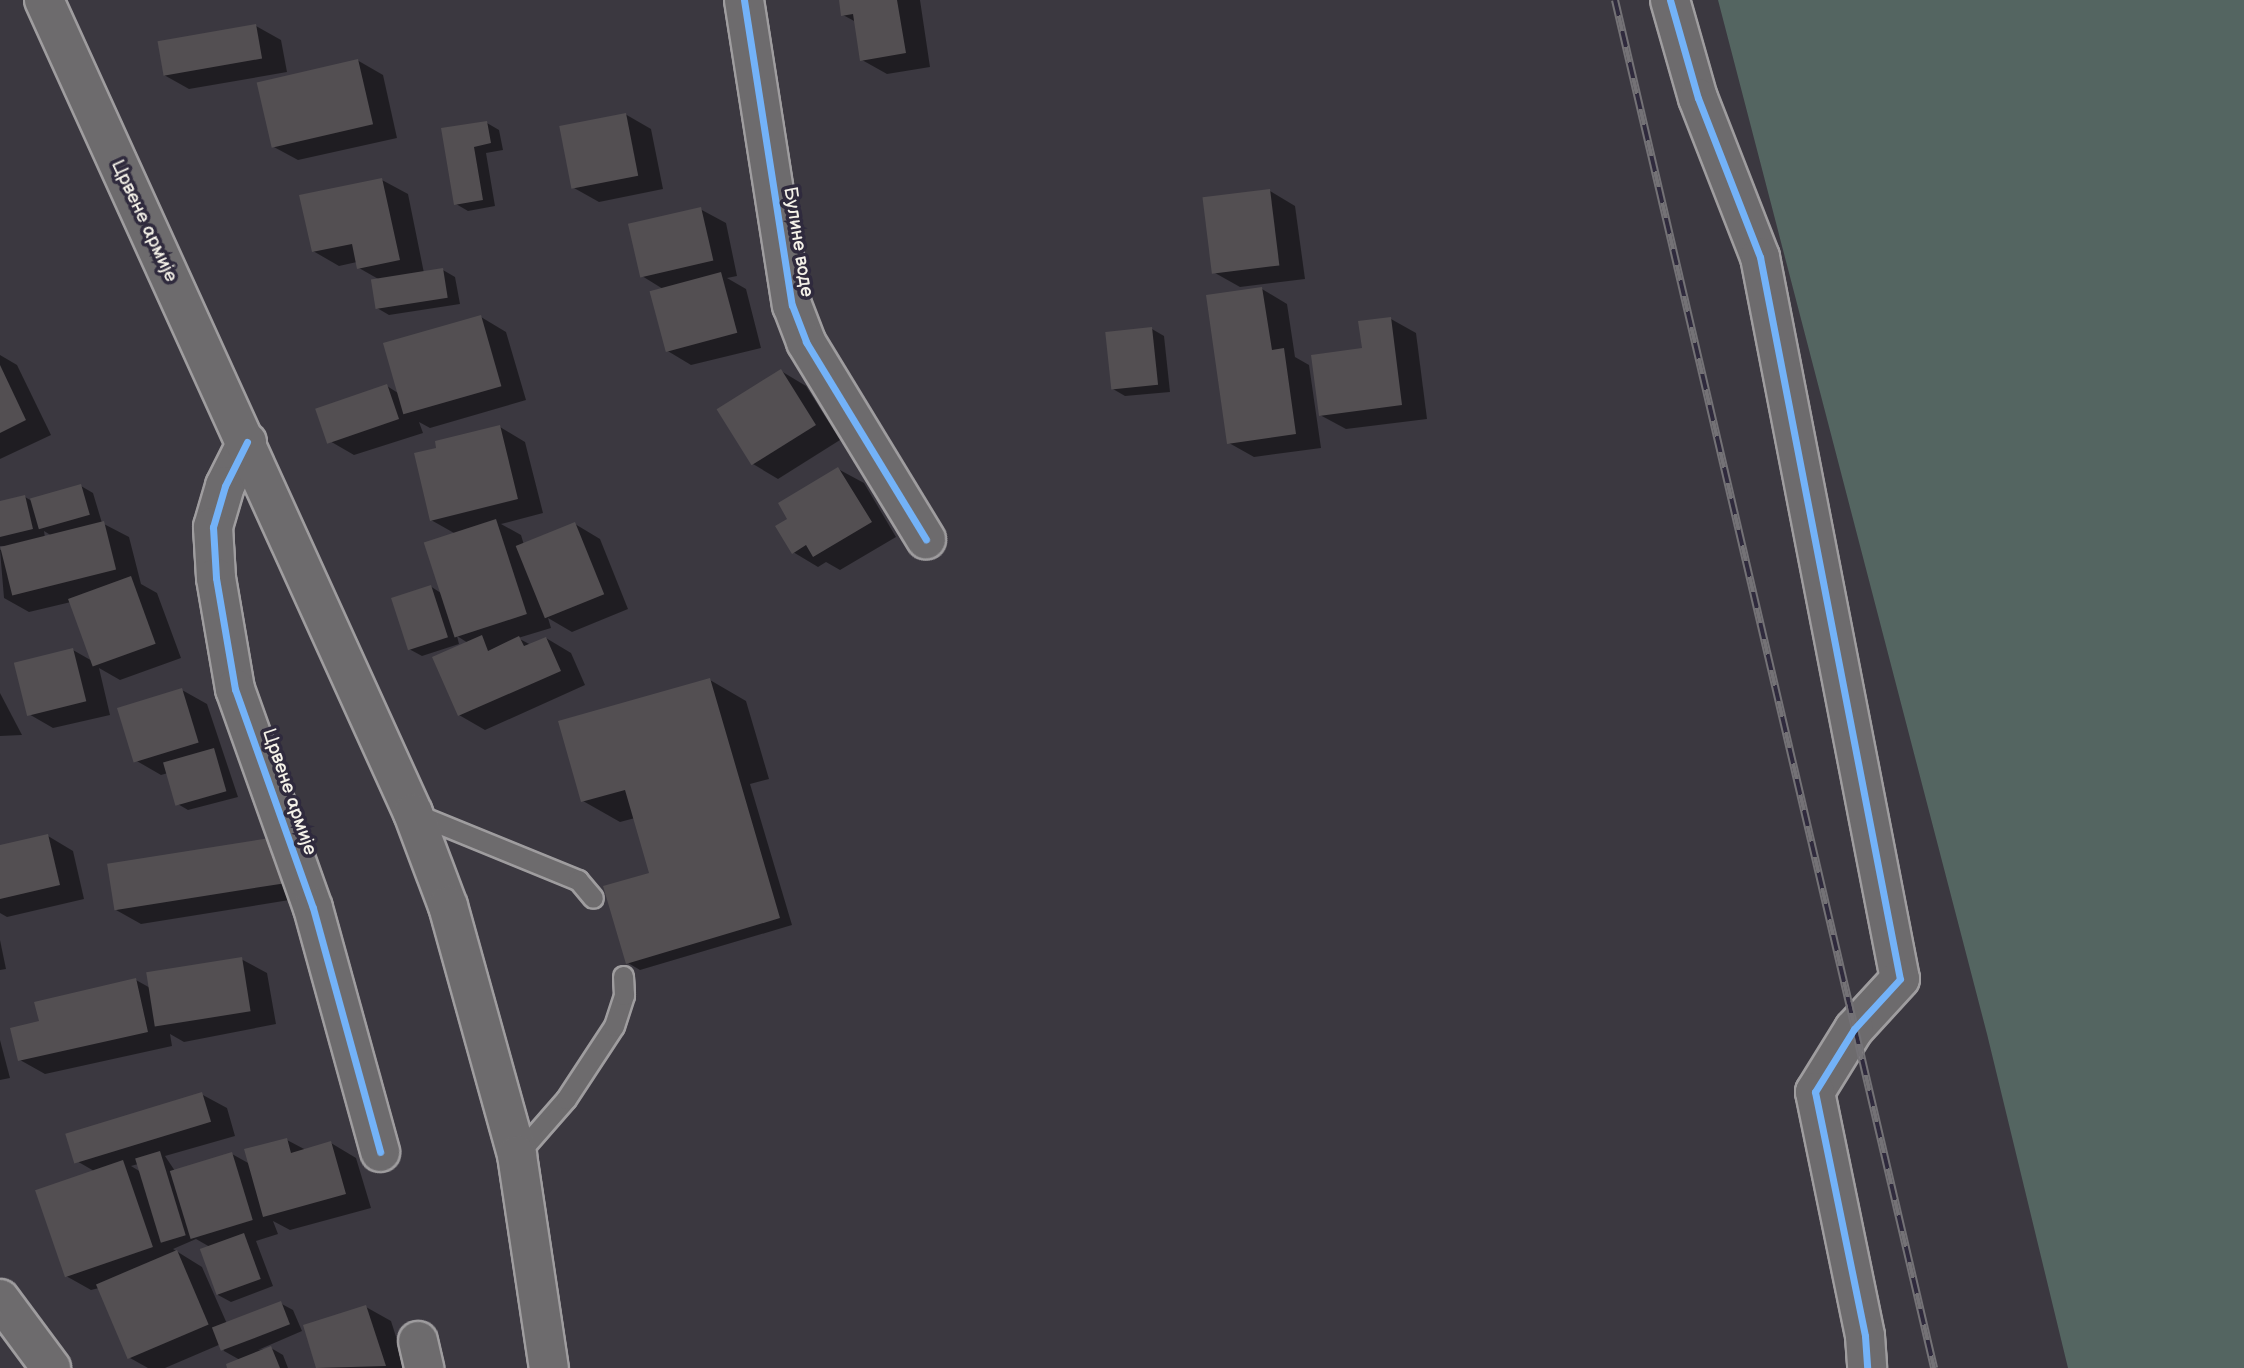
<!DOCTYPE html>
<meta charset="utf-8">
<style>
body{margin:0}
#map{position:relative;width:2244px;height:1368px;overflow:hidden;background:#3b3840;font-family:"Balsamiq Sans",sans-serif}
div>[style]{position:absolute}
.green>*{inset:0;background:#546561}
.shadow>*{inset:0;background:#0007}
.building>*{inset:0;background:#534f52;transform-origin:0 0}
.roads{filter:drop-shadow(2px 0 #9f9d9f) drop-shadow(-2px 0 #9f9d9f) drop-shadow(0 2px #9f9d9f) drop-shadow(0 -2px #9f9d9f)}
.service>*{height:19px;margin:-9.5px;padding:0 9.5px;transform-origin:9.5px;border-radius:9.5px;background:#6d6b6d}
.minor>*{height:38px;margin:-19px;padding:0 19px;transform-origin:19px;border-radius:19px;background:#6d6b6d}
.secondary>*{height:38px;margin:-19px;padding:0 19px;transform-origin:19px;border-radius:19px;background:#6d6b6d}
.rail>*{height:8px;margin-top:-4px;transform-origin:0;background:repeating-linear-gradient(90deg,#2f2a3d 0 16px,#747276 0 32px);box-sizing:border-box;border-block:2px solid #747276}
.cycleway>*{height:7px;margin:-3.5px;padding:0 3.5px;transform-origin:3.5px;border-radius:3.5px;background:#73b2f8}
span{translate:-50% -50%;white-space:nowrap;text-align:center;line-height:1.15;-webkit-text-stroke:7px #2f2a3d;paint-order:stroke}
.street-label{font-size:19px;color:#f4f1e8}
</style>
<div id="map">
<div class="green">
<div style="clip-path:polygon(1718px 0,2244px 0,2244px 1368px,2068px 1368px,1987px 1034px)"></div>
</div>
<div class="shadow">
<div style="clip-path:polygon(840px 0,920px 0,930px 67px,887px 74px,862px 60px,856px 22px,843px 15px)"></div>
<div style="clip-path:polygon(256px 26px,281px 40px,287px 72px,189px 89px,164px 75px)"></div>
<div style="clip-path:polygon(357px 60px,383px 75px,397px 138px,298px 160px,272px 146px)"></div>
<div style="clip-path:polygon(625px 114px,651px 129px,663px 189px,599px 202px,574px 188px)"></div>
<div style="clip-path:polygon(487px 123px,499px 130px,503px 150px,486px 153px,495px 206px,468px 211px,456px 204px,443px 129px)"></div>
<div style="clip-path:polygon(382px 180px,408px 194px,424px 273px,443px 270px,455px 277px,460px 304px,389px 315px,377px 308px,380px 280px,359px 268px,357px 262px,339px 266px,313px 251px)"></div>
<div style="clip-path:polygon(1270px 191px,1295px 206px,1305px 279px,1240px 287px,1215px 273px)"></div>
<div style="clip-path:polygon(700px 209px,726px 223px,737px 276px,727px 278px,746px 289px,761px 348px,691px 365px,666px 350px,663px 289px,642px 276px)"></div>
<div style="clip-path:polygon(1262px 289px,1287px 304px,1295px 357px,1309px 365px,1321px 448px,1254px 457px,1229px 443px)"></div>
<div style="clip-path:polygon(481px 317px,506px 332px,526px 400px,430px 428px,419px 422px,423px 433px,354px 455px,328px 440px,387px 386px,398px 393px)"></div>
<div style="clip-path:polygon(1391px 319px,1416px 333px,1427px 419px,1346px 429px,1320px 415px)"></div>
<div style="clip-path:polygon(1152px 329px,1164px 336px,1170px 392px,1125px 396px,1113px 389px)"></div>
<div style="clip-path:polygon(0 355px,17px 365px,51px 435px,0 459px)"></div>
<div style="clip-path:polygon(781px 371px,806px 386px,840px 440px,778px 479px,753px 464px,718px 410px)"></div>
<div style="clip-path:polygon(500px 427px,525px 442px,543px 513px,501px 524px,521px 535px,524px 545px,575px 524px,600px 539px,628px 609px,572px 632px,548px 618px,551px 628px,518px 638px,531px 645px,546px 638px,571px 653px,585px 685px,485px 730px,459px 715px,468px 643px,457px 636px,459px 644px,422px 656px,409px 649px,430px 586px,441px 593px,454px 533px,431px 520px)"></div>
<div style="clip-path:polygon(838px 469px,864px 483px,896px 537px,840px 570px,826px 562px,818px 567px,793px 552px,790px 520px)"></div>
<div style="clip-path:polygon(evenodd,81px 486px,93px 493px,102px 523px,129px 537px,141px 584px,157px 593px,181px 658px,120px 680px,99px 668px,110px 715px,53px 728px,27px 713px,73px 650px,94px 662px,71px 602px,29px 612px,4px 598px,0 550px,13px 546px,0 546px,0 503px,25px 497px,32px 501px,81px 486px,44px 531px,52px 536px,45px 538px,44px 531px)"></div>
<div style="clip-path:polygon(710px 680px,746px 701px,769px 779px,750px 784px,792px 925px,640px 970px,628px 963px,651px 874px,635px 818px,620px 822px,583px 801px)"></div>
<div style="clip-path:polygon(182px 690px,207px 704px,238px 797px,188px 810px,176px 803px,168px 773px,161px 775px,135px 760px)"></div>
<div style="clip-path:polygon(0 693px,22px 735px,0 736px)"></div>
<div style="clip-path:polygon(48px 836px,73px 851px,84px 899px,7px 917px,0 913px,0 847px)"></div>
<div style="clip-path:polygon(275px 839px,308px 897px,141px 924px,116px 910px)"></div>
<div style="clip-path:polygon(0 940px,6px 969px,0 970px)"></div>
<div style="clip-path:polygon(241px 959px,267px 973px,276px 1024px,184px 1042px,170px 1034px,172px 1046px,45px 1074px,20px 1060px,41px 1023px,136px 980px,152px 989px)"></div>
<div style="clip-path:polygon(0 1040px,10px 1078px,0 1080px)"></div>
<div style="clip-path:polygon(evenodd,201px 1094px,227px 1108px,235px 1136px,165px 1156px,175px 1171px,232px 1154px,250px 1164px,287px 1140px,306px 1150px,331px 1143px,356px 1158px,371px 1208px,290px 1230px,273px 1221px,278px 1234px,256px 1241px,273px 1286px,231px 1302px,218px 1295px,210px 1247px,196px 1239px,173px 1249px,202px 1267px,228px 1326px,280px 1303px,293px 1310px,302px 1331px,258px 1350px,271px 1348px,283px 1355px,288px 1368px,229px 1368px,240px 1360px,224px 1351px,221px 1344px,165px 1368px,148px 1368px,130px 1358px,99px 1288px,91px 1290px,66px 1276px,94px 1171px,75px 1160px,201px 1094px,138px 1164px,141px 1172px,131px 1166px,138px 1164px)"></div>
<div style="clip-path:polygon(366px 1307px,391px 1321px,406px 1368px,318px 1368px,305px 1326px)"></div>
</div>
<div class="building">
<div style="clip-path:polygon(839px 0,897px 0,906px 53px,860px 61px,853px 14px,841px 16px)"></div>
<div style="left:256px;top:24px;width:35px;height:100px;rotate:80deg"></div>
<div style="left:358px;top:59px;width:67px;height:104px;rotate:77deg"></div>
<div style="left:626px;top:113px;width:64px;height:68px;rotate:79deg"></div>
<div style="clip-path:polygon(487px 121px,491px 143px,474px 147px,483px 200px,454px 205px,441px 128px)"></div>
<div style="clip-path:polygon(382px 178px,400px 260px,357px 269px,352px 244px,312px 252px,299px 195px)"></div>
<div style="left:1270px;top:189px;width:77px;height:68px;rotate:83deg"></div>
<div style="left:701px;top:207px;width:55px;height:75px;rotate:77deg"></div>
<div style="left:443px;top:268px;width:30px;height:73px;rotate:81deg"></div>
<div style="left:721px;top:272px;width:63px;height:74px;rotate:75deg"></div>
<div style="clip-path:polygon(1262px 287px,1272px 350px,1284px 348px,1296px 434px,1227px 444px,1206px 295px)"></div>
<div style="left:481px;top:315px;width:74px;height:102px;rotate:74deg"></div>
<div style="clip-path:polygon(1391px 317px,1402px 405px,1319px 416px,1311px 355px,1362px 348px,1358px 321px)"></div>
<div style="left:1152px;top:327px;width:58px;height:47px;rotate:84deg"></div>
<div style="clip-path:polygon(0 365px,26px 420px,0 433px)"></div>
<div style="left:781px;top:369px;width:66px;height:76px;rotate:58deg"></div>
<div style="left:387px;top:384px;width:37px;height:76px;rotate:71deg"></div>
<div style="clip-path:polygon(500px 425px,518px 499px,430px 521px,414px 453px,436px 448px,435px 441px)"></div>
<div style="clip-path:polygon(838px 467px,872px 522px,813px 557px,806px 545px,792px 554px,775px 526px,787px 519px,778px 503px)"></div>
<div style="left:81px;top:484px;width:32px;height:53px;rotate:74deg"></div>
<div style="clip-path:polygon(25px 495px,33px 529px,0 537px,0 501px)"></div>
<div style="left:496px;top:519px;width:100px;height:76px;rotate:72deg"></div>
<div style="left:104px;top:521px;width:50px;height:107px;rotate:76deg"></div>
<div style="left:575px;top:522px;width:78px;height:64px;rotate:68deg"></div>
<div style="left:131px;top:576px;width:72px;height:67px;rotate:70deg"></div>
<div style="left:431px;top:585px;width:55px;height:42px;rotate:72deg"></div>
<div style="clip-path:polygon(482px 635px,488px 651px,519px 636px,524px 646px,546px 637px,561px 671px,458px 716px,432px 657px)"></div>
<div style="left:73px;top:648px;width:55px;height:61px;rotate:76deg"></div>
<div style="clip-path:polygon(710px 678px,780px 918px,626px 964px,603px 886px,649px 873px,625px 790px,581px 802px,558px 721px)"></div>
<div style="left:182px;top:688px;width:57px;height:68px;rotate:73deg"></div>
<div style="left:214px;top:748px;width:45px;height:53px;rotate:74deg"></div>
<div style="clip-path:polygon(48px 834px,60px 885px,0 899px,0 845px)"></div>
<div style="left:276px;top:837px;width:47px;height:171px;rotate:81deg"></div>
<div style="left:242px;top:957px;width:55px;height:97px;rotate:81deg"></div>
<div style="clip-path:polygon(136px 978px,148px 1032px,18px 1061px,10px 1028px,39px 1021px,34px 1002px)"></div>
<div style="left:202px;top:1092px;width:31px;height:143px;rotate:73deg"></div>
<div style="clip-path:polygon(287px 1138px,291px 1153px,331px 1141px,346px 1194px,263px 1217px,244px 1149px)"></div>
<div style="left:160px;top:1151px;width:88px;height:26px;rotate:73deg"></div>
<div style="left:232px;top:1152px;width:71px;height:65px;rotate:73deg"></div>
<div style="left:123px;top:1160px;width:92px;height:93px;rotate:71deg"></div>
<div style="left:244px;top:1233px;width:49px;height:47px;rotate:70deg"></div>
<div style="left:177px;top:1250px;width:81px;height:88px;rotate:67deg"></div>
<div style="left:281px;top:1301px;width:25px;height:74px;rotate:69deg"></div>
<div style="clip-path:polygon(366px 1305px,386px 1366px,316px 1368px,303px 1325px)"></div>
<div style="clip-path:polygon(271px 1346px,280px 1368px,227px 1368px,226px 1364px)"></div>
</div>
<div class="roads">
<div class="service">
<div style="left:416px;top:814px;width:175px;rotate:22.2deg"></div>
<div style="left:578px;top:880px;width:23px;rotate:50deg"></div>
<div style="left:517px;top:1155px;width:74px;rotate:-48.8deg"></div>
<div style="left:566px;top:1099px;width:87px;rotate:-56.7deg"></div>
<div style="left:614px;top:1026px;width:33px;rotate:-72deg"></div>
<div style="left:624px;top:995px;width:19px;rotate:-93deg"></div>
</div>
<div class="minor">
<div style="left:744px;top:0;width:309px;rotate:81.1deg"></div>
<div style="left:792px;top:305px;width:40px;rotate:69deg"></div>
<div style="left:806px;top:342px;width:231px;rotate:58.7deg"></div>
<div style="left:1670px;top:0;width:102px;rotate:74.1deg"></div>
<div style="left:1698px;top:98px;width:171px;rotate:68.7deg"></div>
<div style="left:1760px;top:257px;width:735px;rotate:79.03deg"></div>
<div style="left:1900px;top:979px;width:68px;rotate:132.6deg"></div>
<div style="left:1854px;top:1029px;width:74px;rotate:121.8deg"></div>
<div style="left:1815px;top:1092px;width:249px;rotate:78.4deg"></div>
<div style="left:1865px;top:1336px;width:32px;rotate:86deg"></div>
<div style="left:247px;top:442px;width:49px;rotate:116.6deg"></div>
<div style="left:225px;top:486px;width:43px;rotate:106.3deg"></div>
<div style="left:213px;top:527px;width:51px;rotate:86.6deg"></div>
<div style="left:216px;top:578px;width:113px;rotate:80.3deg"></div>
<div style="left:235px;top:689px;width:232px;rotate:70.4deg"></div>
<div style="left:313px;top:908px;width:253px;rotate:74.6deg"></div>
<div style="left:0;top:1299px;width:86px;rotate:53.5deg"></div>
<div style="left:418px;top:1341px;width:28px;rotate:77deg"></div>
</div>
<div class="secondary">
<div style="left:44px;top:0;width:893px;rotate:65.59deg"></div>
<div style="left:413px;top:813px;width:99px;rotate:69.4deg"></div>
<div style="left:448px;top:906px;width:258px;rotate:74.5deg"></div>
<div style="left:517px;top:1155px;width:215px;rotate:81.5deg"></div>
</div>
</div>
<div class="rail">
<div style="left:1615px;top:0;width:1405px;rotate:76.87deg"></div>
</div>
<div class="cycleway">
<div style="left:744px;top:0;width:309px;rotate:81.1deg"></div>
<div style="left:792px;top:305px;width:40px;rotate:69deg"></div>
<div style="left:806px;top:342px;width:231px;rotate:58.7deg"></div>
<div style="left:1670px;top:0;width:102px;rotate:74.1deg"></div>
<div style="left:1698px;top:98px;width:171px;rotate:68.7deg"></div>
<div style="left:1760px;top:257px;width:735px;rotate:79.03deg"></div>
<div style="left:1900px;top:979px;width:68px;rotate:132.6deg"></div>
<div style="left:1854px;top:1029px;width:74px;rotate:121.8deg"></div>
<div style="left:1815px;top:1092px;width:249px;rotate:78.4deg"></div>
<div style="left:1865px;top:1336px;width:32px;rotate:86deg"></div>
<div style="left:247px;top:442px;width:49px;rotate:116.6deg"></div>
<div style="left:225px;top:486px;width:43px;rotate:106.3deg"></div>
<div style="left:213px;top:527px;width:51px;rotate:86.6deg"></div>
<div style="left:216px;top:578px;width:113px;rotate:80.3deg"></div>
<div style="left:235px;top:689px;width:232px;rotate:70.4deg"></div>
<div style="left:313px;top:908px;width:253px;rotate:74.6deg"></div>
</div>
<div class="street-label">
<span style="left:144px;top:221px;rotate:65deg">Црвене армије</span>
<span style="left:798px;top:242px;rotate:81deg">Булине воде</span>
<span style="left:289px;top:792px;rotate:71deg">Црвене армије</span>
</div>
</div>
